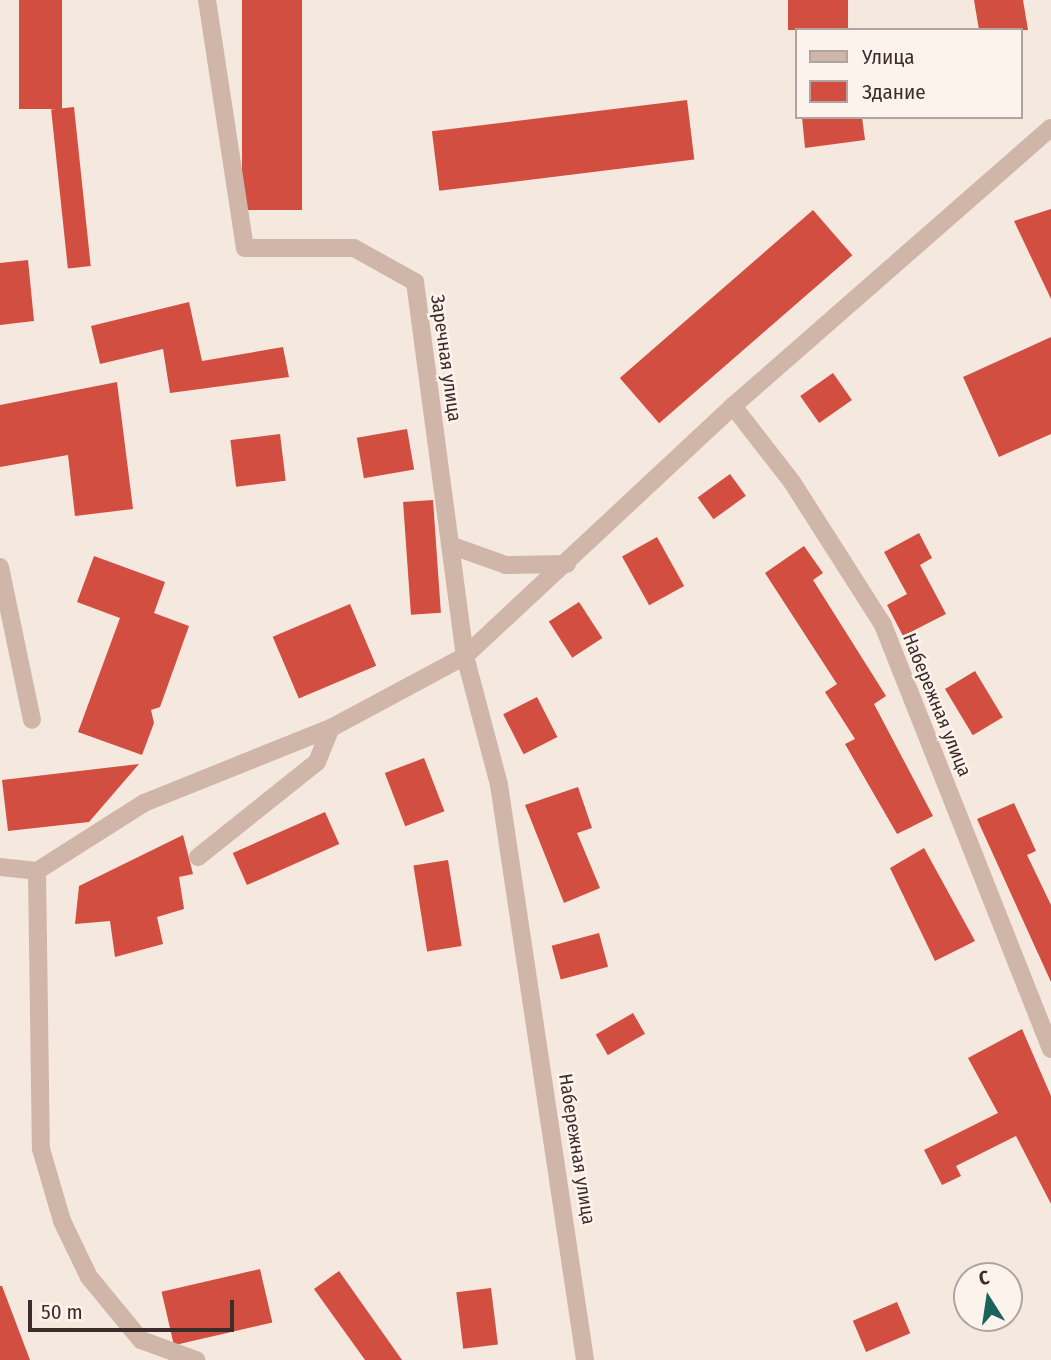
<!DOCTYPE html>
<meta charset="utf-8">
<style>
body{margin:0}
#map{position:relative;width:1051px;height:1360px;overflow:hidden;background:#f5e8df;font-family:"Fira Sans Condensed",sans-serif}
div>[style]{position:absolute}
.building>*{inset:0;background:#d24e41;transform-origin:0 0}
.minor>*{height:18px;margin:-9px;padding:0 9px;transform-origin:9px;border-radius:9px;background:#d0b5a9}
span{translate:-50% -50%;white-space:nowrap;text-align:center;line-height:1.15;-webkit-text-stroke:5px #fcf3ed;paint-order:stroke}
.street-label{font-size:19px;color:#3c2d2a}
.legend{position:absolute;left:795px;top:28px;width:228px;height:91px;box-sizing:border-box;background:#fcf3ed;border:2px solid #afa49f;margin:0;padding:9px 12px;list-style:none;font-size:21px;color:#3c2d2a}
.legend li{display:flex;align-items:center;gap:14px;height:35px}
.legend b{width:35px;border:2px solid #afa49f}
.north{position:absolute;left:953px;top:1262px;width:70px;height:70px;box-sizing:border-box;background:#fcf3ed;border:2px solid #afa49f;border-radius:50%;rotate:348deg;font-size:19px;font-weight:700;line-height:28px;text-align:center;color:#3c2d2a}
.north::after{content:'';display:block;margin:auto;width:24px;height:32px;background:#1a635c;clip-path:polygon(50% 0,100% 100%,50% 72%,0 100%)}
.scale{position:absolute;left:28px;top:1300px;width:206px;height:32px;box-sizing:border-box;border:4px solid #3c2d2a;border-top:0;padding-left:9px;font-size:21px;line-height:24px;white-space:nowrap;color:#3c2d2a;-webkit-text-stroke:5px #fcf3ed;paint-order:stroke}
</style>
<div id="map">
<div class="building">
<div style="left:19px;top:0;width:43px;height:109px"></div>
<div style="left:242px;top:0;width:60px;height:210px"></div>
<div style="left:788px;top:0;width:60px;height:30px"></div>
<div style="clip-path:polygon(974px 0,1023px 0,1028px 30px,979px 30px)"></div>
<div style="left:687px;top:100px;width:60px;height:257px;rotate:83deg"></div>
<div style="left:74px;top:107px;width:160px;height:23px;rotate:84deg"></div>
<div style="clip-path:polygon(802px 117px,862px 117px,865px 140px,805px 148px)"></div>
<div style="clip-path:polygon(1051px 209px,1051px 299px,1014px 221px)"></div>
<div style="left:813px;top:210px;width:60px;height:256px;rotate:49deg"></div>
<div style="clip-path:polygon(28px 260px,34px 321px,0 325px,0 263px)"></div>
<div style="clip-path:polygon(189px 302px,202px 361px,283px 347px,289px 377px,170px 393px,163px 349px,100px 364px,91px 326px)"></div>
<div style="clip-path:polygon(1051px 337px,1051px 434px,999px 457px,963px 377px)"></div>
<div style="left:833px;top:373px;width:33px;height:40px;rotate:55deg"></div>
<div style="clip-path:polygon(117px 382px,133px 509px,75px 516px,68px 455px,0 467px,0 405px)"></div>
<div style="left:407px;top:429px;width:41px;height:51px;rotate:80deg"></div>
<div style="left:280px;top:434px;width:47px;height:50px;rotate:83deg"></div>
<div style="left:730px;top:474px;width:27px;height:40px;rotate:54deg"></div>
<div style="left:433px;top:500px;width:113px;height:30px;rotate:86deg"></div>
<div style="clip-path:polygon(919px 533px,932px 558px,920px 565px,946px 614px,903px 636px,887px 605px,907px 594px,884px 552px)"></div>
<div style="left:657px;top:537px;width:56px;height:40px;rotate:61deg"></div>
<div style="clip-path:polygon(804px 546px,823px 573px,813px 580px,886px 696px,874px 704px,933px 816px,897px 834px,845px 744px,855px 739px,825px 692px,837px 684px,765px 573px)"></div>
<div style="clip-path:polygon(94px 556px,165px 582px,154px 613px,189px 626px,160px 707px,151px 710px,154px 723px,142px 755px,78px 732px,120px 618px,77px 602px)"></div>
<div style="left:579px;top:602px;width:43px;height:36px;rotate:57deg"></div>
<div style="left:350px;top:604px;width:67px;height:84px;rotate:67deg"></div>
<div style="left:975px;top:671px;width:54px;height:35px;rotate:59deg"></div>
<div style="left:537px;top:697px;width:45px;height:38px;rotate:63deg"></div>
<div style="left:424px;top:758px;width:57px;height:42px;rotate:69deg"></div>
<div style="clip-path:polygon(139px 764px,89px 822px,8px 831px,2px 780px)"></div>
<div style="clip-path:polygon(578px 787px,592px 828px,577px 833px,600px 888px,564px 903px,525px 805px)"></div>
<div style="clip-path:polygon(1014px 803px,1036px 851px,1027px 855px,1051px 905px,1051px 982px,977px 819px)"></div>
<div style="left:325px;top:812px;width:35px;height:101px;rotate:66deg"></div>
<div style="clip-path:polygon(183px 835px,193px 874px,179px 877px,184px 909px,157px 917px,163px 944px,115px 957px,110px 921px,75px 924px,79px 886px)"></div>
<div style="clip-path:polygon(924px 848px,975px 941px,935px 961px,890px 868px)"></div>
<div style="left:448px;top:860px;width:87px;height:35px;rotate:81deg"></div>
<div style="left:599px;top:933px;width:35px;height:49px;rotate:75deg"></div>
<div style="left:633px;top:1013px;width:24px;height:43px;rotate:60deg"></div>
<div style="clip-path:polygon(1022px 1029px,1051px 1096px,1051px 1204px,1016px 1136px,956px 1166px,961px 1176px,942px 1185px,924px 1150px,998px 1113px,968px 1058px)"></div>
<div style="left:260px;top:1269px;width:55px;height:101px;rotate:77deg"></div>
<div style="clip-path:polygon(339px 1271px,402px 1360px,365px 1360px,314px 1289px)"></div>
<div style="clip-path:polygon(0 1286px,2px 1286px,30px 1360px,0 1360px)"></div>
<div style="left:491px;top:1288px;width:57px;height:35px;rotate:83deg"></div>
<div style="left:897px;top:1302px;width:34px;height:48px;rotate:67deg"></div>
</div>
<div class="minor">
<div style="left:207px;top:0;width:251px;rotate:81.3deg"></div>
<div style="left:245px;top:248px;width:109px"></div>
<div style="left:354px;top:248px;width:70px;rotate:29.1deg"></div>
<div style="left:415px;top:282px;width:377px;rotate:82.4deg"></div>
<div style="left:465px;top:656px;width:133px;rotate:75.2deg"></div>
<div style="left:499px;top:785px;width:581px;rotate:81.49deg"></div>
<div style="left:733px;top:406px;width:96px;rotate:52.2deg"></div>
<div style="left:792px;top:482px;width:169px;rotate:57.5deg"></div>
<div style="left:883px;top:625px;width:456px;rotate:68.4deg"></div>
<div style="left:450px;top:545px;width:59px;rotate:19.7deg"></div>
<div style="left:506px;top:565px;width:61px;rotate:-0.9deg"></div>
<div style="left:0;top:567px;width:156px;rotate:78.2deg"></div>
<div style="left:198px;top:857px;width:152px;rotate:-38.6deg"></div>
<div style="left:317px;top:762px;width:37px;rotate:-68deg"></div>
<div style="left:0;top:867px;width:37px;rotate:6deg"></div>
<div style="left:37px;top:871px;width:127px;rotate:-32.4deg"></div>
<div style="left:144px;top:803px;width:201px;rotate:-21.9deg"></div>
<div style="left:331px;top:728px;width:152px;rotate:-28.2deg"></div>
<div style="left:465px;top:656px;width:367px;rotate:-43deg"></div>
<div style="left:733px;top:406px;width:422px;rotate:-41.2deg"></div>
<div style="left:37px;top:871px;width:278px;rotate:89.2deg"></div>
<div style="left:41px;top:1149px;width:75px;rotate:73.7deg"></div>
<div style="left:62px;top:1221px;width:62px;rotate:64.3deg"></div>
<div style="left:89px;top:1277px;width:82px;rotate:50.5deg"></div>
<div style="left:141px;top:1340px;width:59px;rotate:20deg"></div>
</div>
<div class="street-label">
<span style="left:446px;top:358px;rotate:82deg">Заречная улица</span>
<span style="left:937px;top:705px;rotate:68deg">Набережная улица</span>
<span style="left:577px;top:1149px;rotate:81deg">Набережная улица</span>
</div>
<ul class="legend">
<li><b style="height:9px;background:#d0b5a9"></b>Улица</li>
<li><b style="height:19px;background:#d24e41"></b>Здание</li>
</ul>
<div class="north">С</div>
<div class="scale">50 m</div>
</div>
